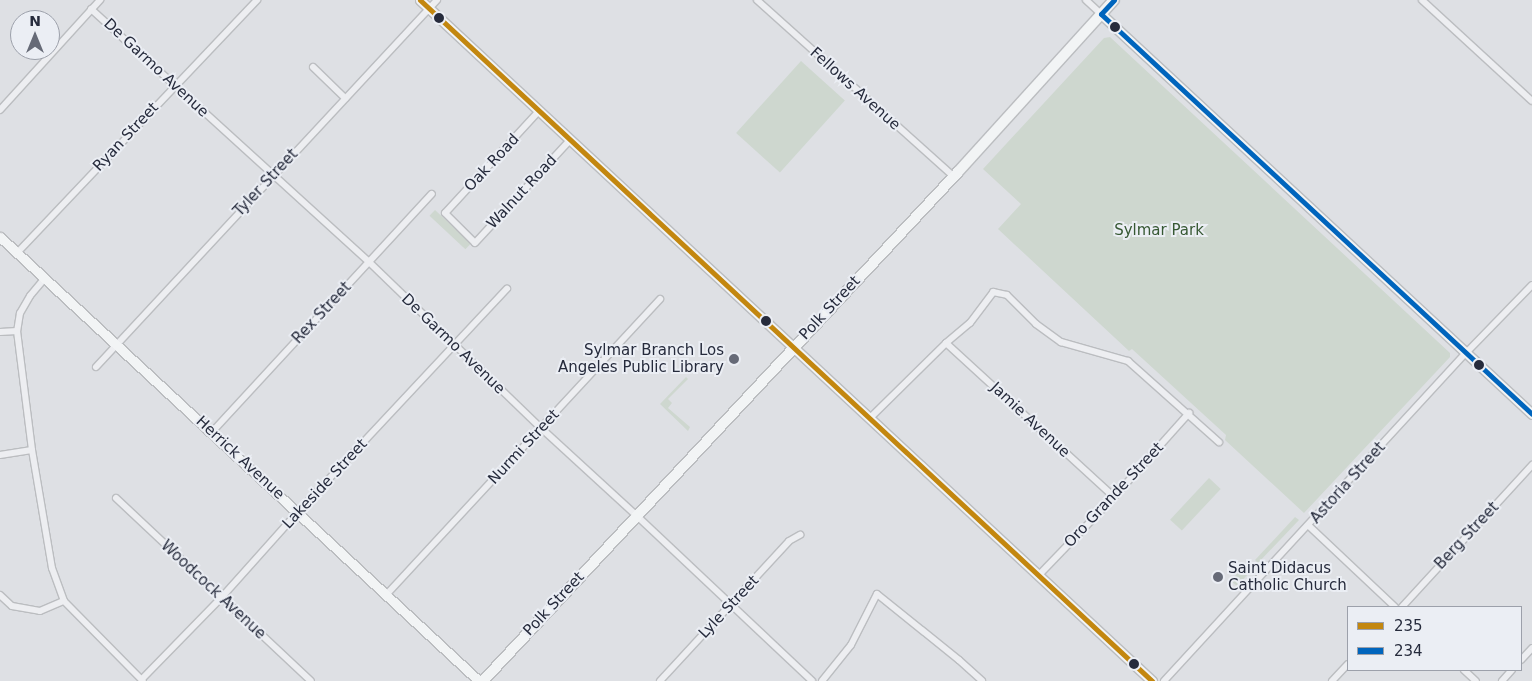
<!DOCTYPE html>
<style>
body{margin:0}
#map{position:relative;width:1532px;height:681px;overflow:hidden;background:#dee0e4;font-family:"DejaVu Sans",sans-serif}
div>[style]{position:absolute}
.green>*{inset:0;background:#ced7cf;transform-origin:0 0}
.roads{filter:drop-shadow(1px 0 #bbbdc0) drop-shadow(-1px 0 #bbbdc0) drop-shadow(0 1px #bbbdc0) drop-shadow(0 -1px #bbbdc0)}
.street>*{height:6px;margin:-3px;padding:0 3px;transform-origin:3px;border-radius:3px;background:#edeef1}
.secondary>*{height:9px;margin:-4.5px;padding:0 4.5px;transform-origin:4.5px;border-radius:4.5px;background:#f2f4f5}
.primary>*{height:10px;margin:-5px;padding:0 5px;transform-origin:5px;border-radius:5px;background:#f2f4f5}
.bus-1>*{height:5px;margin:-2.5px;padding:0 2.5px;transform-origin:2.5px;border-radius:2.5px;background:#c3870f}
.bus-2>*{height:5px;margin:-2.5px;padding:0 2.5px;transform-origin:2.5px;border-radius:2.5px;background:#0065bd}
.dots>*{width:14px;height:14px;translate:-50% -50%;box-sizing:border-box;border:2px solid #ebeef4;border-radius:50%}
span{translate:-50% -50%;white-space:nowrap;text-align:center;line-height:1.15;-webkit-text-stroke:4px #ebeef4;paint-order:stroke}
.street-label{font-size:15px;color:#262b3c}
.park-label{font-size:15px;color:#365833}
.poi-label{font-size:15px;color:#262b3c}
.right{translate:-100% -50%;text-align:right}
.left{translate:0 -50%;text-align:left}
.legend{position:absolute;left:1347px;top:606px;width:175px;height:65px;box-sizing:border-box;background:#ebeef4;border:1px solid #9ca0aa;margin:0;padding:6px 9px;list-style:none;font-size:15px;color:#262b3c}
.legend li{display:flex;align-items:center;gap:10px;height:25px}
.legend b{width:25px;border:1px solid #9ca0aa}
.north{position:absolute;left:10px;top:10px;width:50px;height:50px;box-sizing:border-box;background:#ebeef4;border:1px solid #9ca0aa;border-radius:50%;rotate:0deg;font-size:14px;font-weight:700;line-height:20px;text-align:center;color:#262b3c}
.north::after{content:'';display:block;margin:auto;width:18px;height:22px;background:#666a77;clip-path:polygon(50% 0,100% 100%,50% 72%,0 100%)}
</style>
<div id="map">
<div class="green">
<div style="clip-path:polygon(1110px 37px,1450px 353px,1450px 357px,1304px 513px,1225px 440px,1226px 435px,1132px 349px,1129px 351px,998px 229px,1021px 204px,983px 169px,1104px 38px)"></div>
<div style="left:801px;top:61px;width:59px;height:97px;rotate:42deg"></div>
<div style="left:435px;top:210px;width:49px;height:8px;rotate:43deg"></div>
<div style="clip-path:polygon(686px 377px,688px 379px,668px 399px,672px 403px,668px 408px,690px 427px,688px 431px,660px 404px)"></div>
<div style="left:1209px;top:478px;width:16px;height:57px;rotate:43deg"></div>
<div style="clip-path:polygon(1295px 517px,1299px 520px,1258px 563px,1255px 560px)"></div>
<div style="clip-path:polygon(1244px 565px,1251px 571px,1237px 586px,1231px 581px)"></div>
</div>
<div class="roads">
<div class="street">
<div style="left:757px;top:0;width:265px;rotate:41.9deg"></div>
<div style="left:1086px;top:0;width:21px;rotate:43deg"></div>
<div style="left:1422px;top:0;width:149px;rotate:42.6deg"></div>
<div style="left:91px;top:9px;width:376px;rotate:42.3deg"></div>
<div style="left:369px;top:262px;width:239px;rotate:44deg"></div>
<div style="left:541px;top:428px;width:129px;rotate:42.5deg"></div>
<div style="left:636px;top:515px;width:242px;rotate:43.3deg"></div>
<div style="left:313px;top:67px;width:45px;rotate:44.1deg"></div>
<div style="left:0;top:110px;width:149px;rotate:-47.7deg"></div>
<div style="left:538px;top:112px;width:137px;rotate:132.6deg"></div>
<div style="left:445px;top:213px;width:42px;rotate:45deg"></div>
<div style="left:475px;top:243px;width:139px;rotate:-47.3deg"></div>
<div style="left:17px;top:253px;width:349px;rotate:-46.5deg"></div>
<div style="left:45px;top:278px;width:23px;rotate:130deg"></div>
<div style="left:30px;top:296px;width:20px;rotate:120deg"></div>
<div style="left:20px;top:313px;width:18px;rotate:99deg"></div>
<div style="left:17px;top:331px;width:120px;rotate:82.8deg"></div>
<div style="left:32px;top:450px;width:120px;rotate:80.4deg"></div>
<div style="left:52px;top:568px;width:35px;rotate:70deg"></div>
<div style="left:0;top:332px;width:17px;rotate:-3deg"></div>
<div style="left:946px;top:343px;width:228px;rotate:42.5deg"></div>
<div style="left:96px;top:367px;width:501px;rotate:-47.1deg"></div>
<div style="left:871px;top:417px;width:105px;rotate:-44.6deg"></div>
<div style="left:946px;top:343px;width:31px;rotate:-40deg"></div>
<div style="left:970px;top:323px;width:39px;rotate:-53deg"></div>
<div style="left:993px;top:292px;width:14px;rotate:12deg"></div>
<div style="left:1007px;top:295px;width:41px;rotate:45deg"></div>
<div style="left:1036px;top:324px;width:31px;rotate:36deg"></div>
<div style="left:1061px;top:342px;width:70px;rotate:15.8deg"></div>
<div style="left:1128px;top:361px;width:122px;rotate:41.7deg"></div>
<div style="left:212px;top:432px;width:324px;rotate:-47.3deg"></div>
<div style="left:0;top:455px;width:32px;rotate:-9deg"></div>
<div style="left:116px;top:498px;width:267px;rotate:43.2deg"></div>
<div style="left:1309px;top:526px;width:118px;rotate:43.3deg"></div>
<div style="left:1039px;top:575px;width:108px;rotate:-46.1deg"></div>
<div style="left:1114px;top:497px;width:113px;rotate:-48.2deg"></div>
<div style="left:387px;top:594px;width:402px;rotate:-47.2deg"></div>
<div style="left:0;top:595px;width:16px;rotate:43deg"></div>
<div style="left:12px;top:606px;width:28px;rotate:10deg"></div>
<div style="left:40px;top:611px;width:26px;rotate:-23deg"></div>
<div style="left:64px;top:601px;width:112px;rotate:45.4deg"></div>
<div style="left:1402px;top:607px;width:193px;rotate:-47.5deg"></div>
<div style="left:1521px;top:660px;width:16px;rotate:-47deg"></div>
<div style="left:1464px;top:670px;width:16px;rotate:43deg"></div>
<div style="left:142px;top:679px;width:113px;rotate:-45.7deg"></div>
<div style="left:221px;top:598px;width:115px;rotate:-48.2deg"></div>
<div style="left:298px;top:512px;width:306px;rotate:-46.9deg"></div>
<div style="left:660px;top:681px;width:190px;rotate:-47.3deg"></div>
<div style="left:789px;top:541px;width:13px;rotate:-29deg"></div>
<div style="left:822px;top:681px;width:46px;rotate:-51.1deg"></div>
<div style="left:851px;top:645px;width:57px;rotate:-63deg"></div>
<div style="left:877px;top:594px;width:105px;rotate:38.8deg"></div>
<div style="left:959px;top:660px;width:31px;rotate:42deg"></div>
<div style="left:1164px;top:681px;width:444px;rotate:-47.4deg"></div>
<div style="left:1465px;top:354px;width:96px;rotate:-45.8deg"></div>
<div style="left:1332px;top:681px;width:23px;rotate:-47deg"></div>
<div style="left:1502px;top:681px;width:15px;rotate:-48deg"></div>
</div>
<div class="secondary">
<div style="left:420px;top:0;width:1000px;rotate:42.93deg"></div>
<div style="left:1101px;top:14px;width:588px;rotate:42.86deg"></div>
<div style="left:0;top:237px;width:653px;rotate:42.83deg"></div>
</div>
<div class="primary">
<div style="left:483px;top:681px;width:696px;rotate:-46.98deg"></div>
<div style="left:958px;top:172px;width:232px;rotate:-47.8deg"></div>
</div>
</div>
<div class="bus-1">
<div style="left:420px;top:0;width:1000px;rotate:42.93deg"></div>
</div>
<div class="bus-2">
<div style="left:1114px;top:0;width:19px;rotate:133deg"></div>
<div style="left:1101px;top:14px;width:588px;rotate:42.86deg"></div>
</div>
<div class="dots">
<div style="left:439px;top:18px;background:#262b3c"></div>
<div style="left:1115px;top:27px;background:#262b3c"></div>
<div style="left:766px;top:321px;background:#262b3c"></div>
<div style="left:734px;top:359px;background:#666a77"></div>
<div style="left:1479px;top:365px;background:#262b3c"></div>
<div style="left:1218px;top:577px;background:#666a77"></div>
<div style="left:1134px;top:664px;background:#262b3c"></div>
</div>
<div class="street-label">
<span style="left:156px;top:68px;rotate:43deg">De Garmo Avenue</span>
<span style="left:855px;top:89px;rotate:42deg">Fellows Avenue</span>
<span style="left:126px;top:137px;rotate:-47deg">Ryan Street</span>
<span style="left:492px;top:163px;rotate:-47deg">Oak Road</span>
<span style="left:266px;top:183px;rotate:-47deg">Tyler Street</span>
<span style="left:522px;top:192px;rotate:-47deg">Walnut Road</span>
<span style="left:830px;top:308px;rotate:-47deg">Polk Street</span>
<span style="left:322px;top:313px;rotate:-47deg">Rex Street</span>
<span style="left:453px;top:344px;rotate:44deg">De Garmo Avenue</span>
<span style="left:1030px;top:420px;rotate:43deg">Jamie Avenue</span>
<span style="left:524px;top:447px;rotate:-47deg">Nurmi Street</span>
<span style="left:240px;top:458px;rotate:43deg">Herrick Avenue</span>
<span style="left:1348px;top:483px;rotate:-48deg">Astoria Street</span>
<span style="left:325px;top:484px;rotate:-47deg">Lakeside Street</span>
<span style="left:1114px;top:495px;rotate:-47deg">Oro Grande Street</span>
<span style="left:1467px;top:536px;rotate:-47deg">Berg Street</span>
<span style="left:213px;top:590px;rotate:43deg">Woodcock Avenue</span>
<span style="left:554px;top:604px;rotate:-47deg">Polk Street</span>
<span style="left:729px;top:607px;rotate:-47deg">Lyle Street</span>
</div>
<div class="park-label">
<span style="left:1159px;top:231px">Sylmar Park</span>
</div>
<div class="poi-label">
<span class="right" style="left:724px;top:359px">Sylmar Branch Los<br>Angeles Public Library</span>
<span class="left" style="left:1228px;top:577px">Saint Didacus<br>Catholic Church</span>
</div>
<ul class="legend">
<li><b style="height:6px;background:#c3870f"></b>235</li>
<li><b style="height:6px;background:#0065bd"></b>234</li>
</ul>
<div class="north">N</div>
</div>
